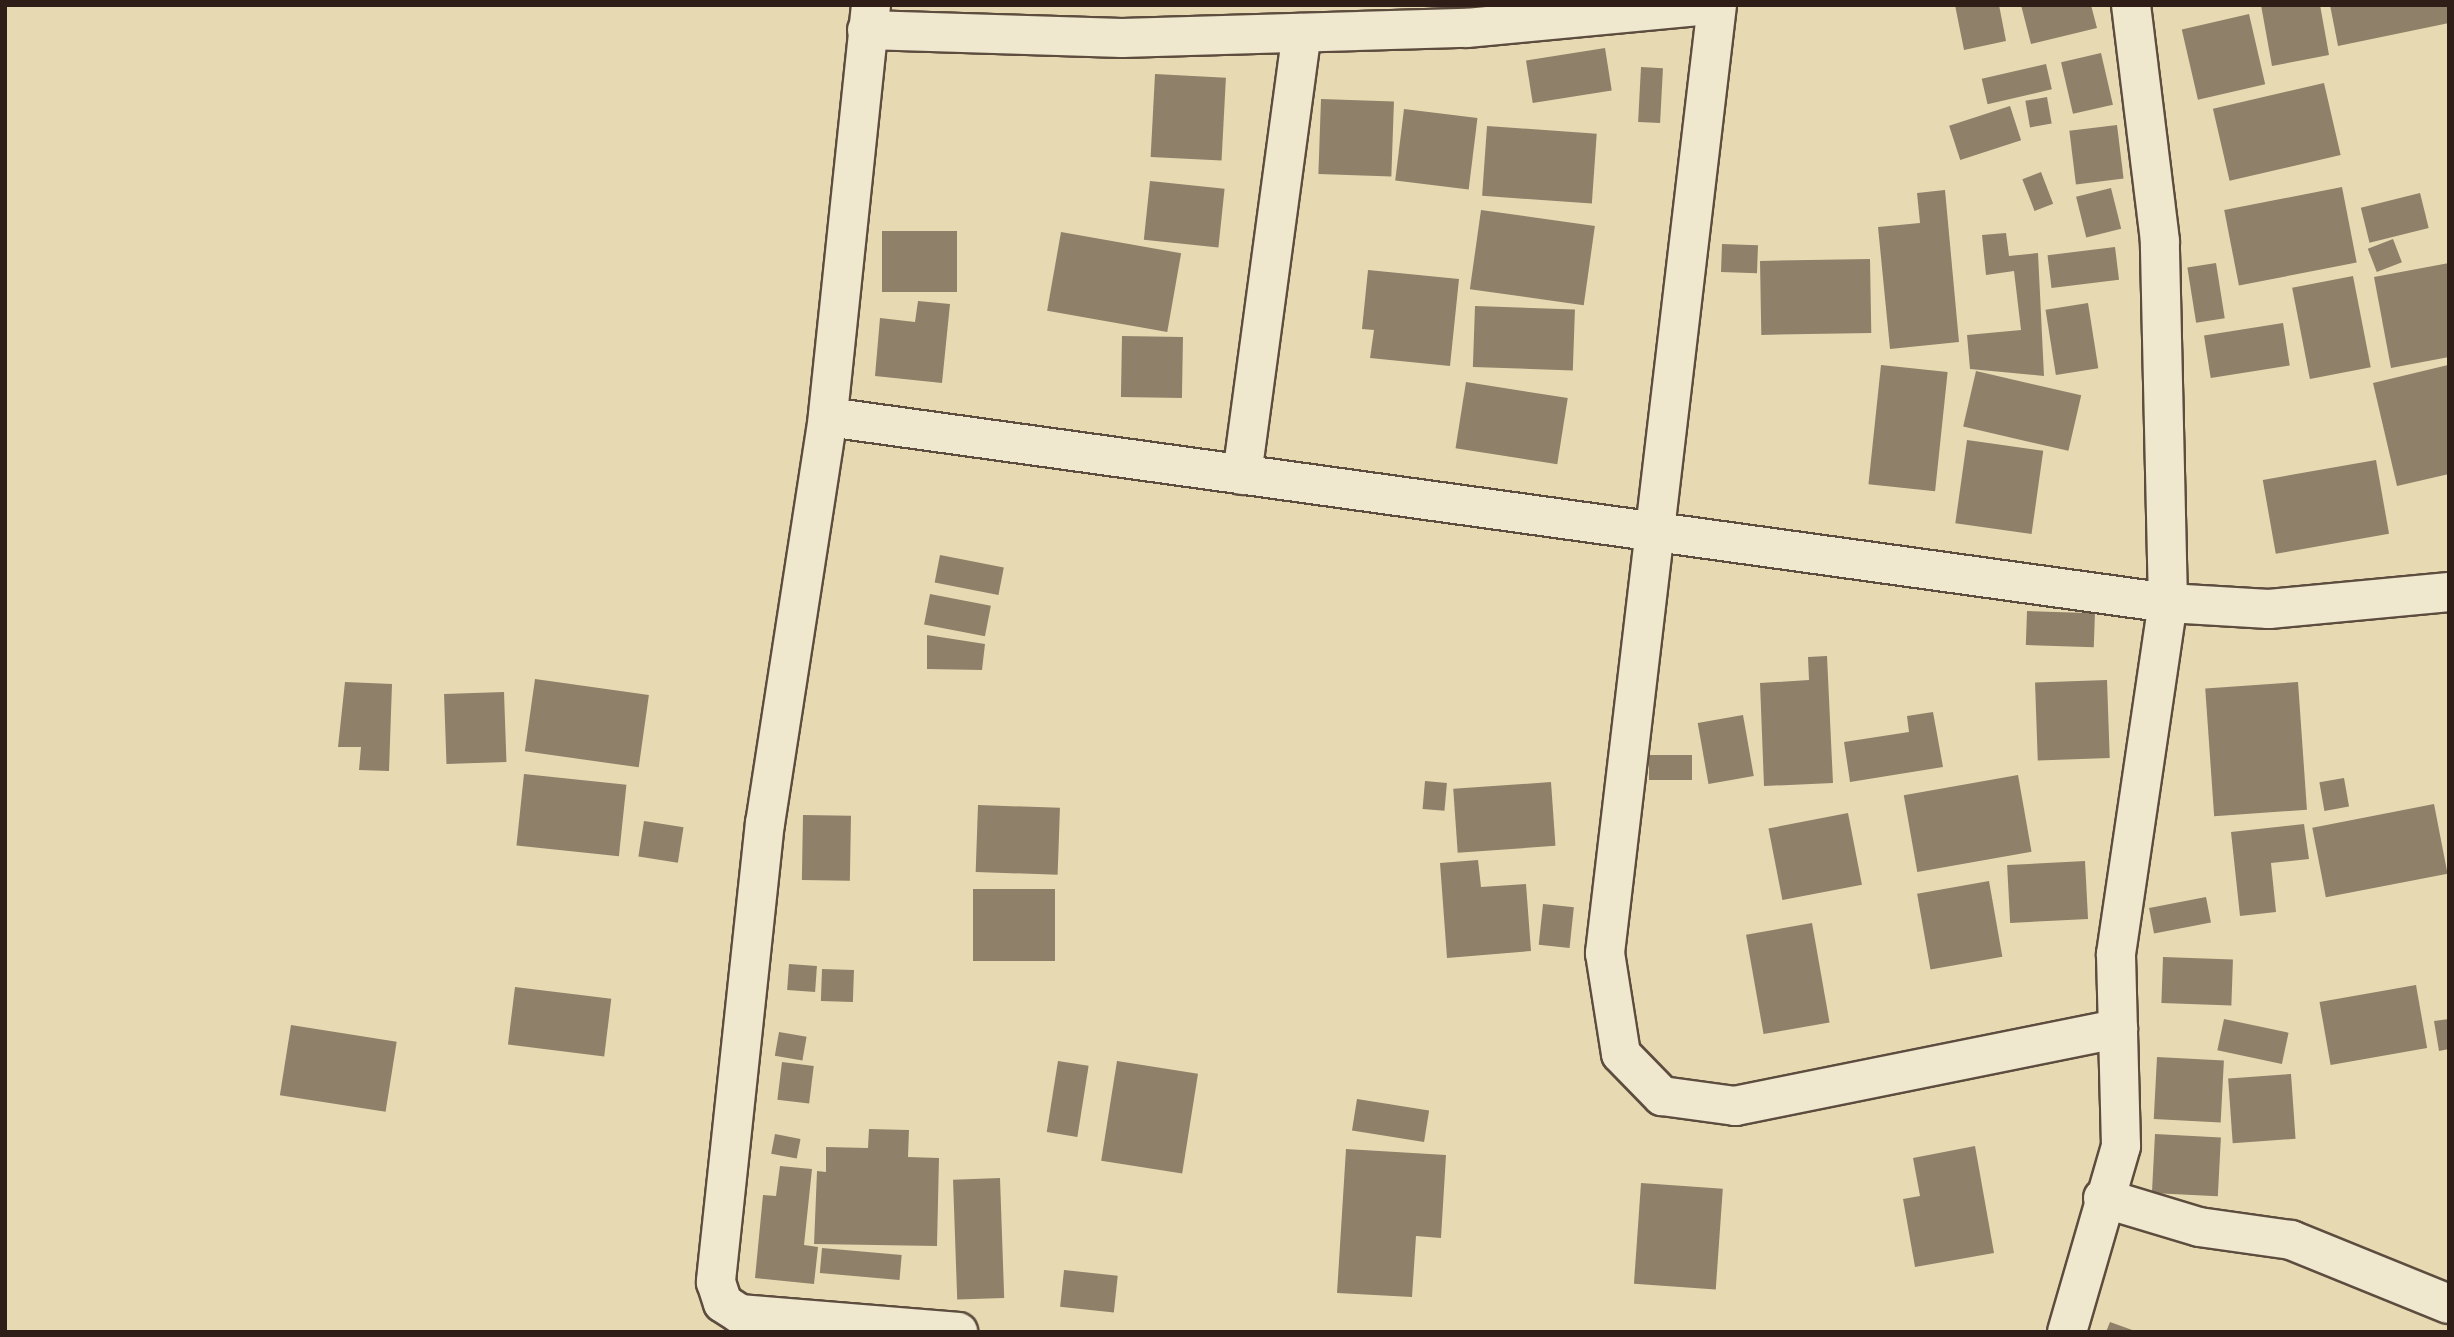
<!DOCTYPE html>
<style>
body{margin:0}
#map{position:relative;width:2454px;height:1337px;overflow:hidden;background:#e7dab3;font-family:"IM FELL Double Pica",serif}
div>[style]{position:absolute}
.building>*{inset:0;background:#8f8069;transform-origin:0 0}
.roads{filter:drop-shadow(2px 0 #5d4d3f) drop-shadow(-2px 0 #5d4d3f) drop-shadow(0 2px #5d4d3f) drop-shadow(0 -2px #5d4d3f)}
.minor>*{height:38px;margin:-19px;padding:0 19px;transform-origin:19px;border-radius:19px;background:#efe7ce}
span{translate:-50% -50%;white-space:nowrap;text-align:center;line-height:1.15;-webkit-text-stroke:6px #efe7ce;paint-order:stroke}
.frame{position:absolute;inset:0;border:7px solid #2f1e18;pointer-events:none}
</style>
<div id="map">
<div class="building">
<div style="clip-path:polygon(1955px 5px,1999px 5px,2006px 41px,1964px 50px)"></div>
<div style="clip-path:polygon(2021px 5px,2091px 5px,2097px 28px,2031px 44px)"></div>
<div style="clip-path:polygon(2261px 5px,2320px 5px,2329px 55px,2272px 66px)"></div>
<div style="clip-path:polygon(2330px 5px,2449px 5px,2449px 23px,2338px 46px)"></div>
<div style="left:2249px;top:14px;width:72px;height:69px;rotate:77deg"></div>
<div style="left:1605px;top:48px;width:43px;height:80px;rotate:81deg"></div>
<div style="left:2101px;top:53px;width:53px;height:41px;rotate:77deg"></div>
<div style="left:2046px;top:64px;width:26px;height:66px;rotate:77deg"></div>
<div style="left:1641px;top:67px;width:22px;height:55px;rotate:3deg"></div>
<div style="left:1155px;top:74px;width:71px;height:83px;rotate:3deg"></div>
<div style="left:2324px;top:83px;width:74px;height:114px;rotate:77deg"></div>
<div style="left:2047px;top:97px;width:27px;height:22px;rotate:80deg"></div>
<div style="left:1321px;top:99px;width:73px;height:75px;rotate:2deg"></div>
<div style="left:2010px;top:106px;width:36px;height:64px;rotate:72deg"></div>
<div style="left:1404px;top:109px;width:74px;height:72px;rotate:7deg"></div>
<div style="left:2117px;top:125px;width:54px;height:48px;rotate:83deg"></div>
<div style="left:1487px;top:126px;width:110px;height:70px;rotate:4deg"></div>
<div style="left:2041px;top:172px;width:34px;height:20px;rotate:69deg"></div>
<div style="left:1150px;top:181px;width:75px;height:59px;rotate:6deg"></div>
<div style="left:2342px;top:187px;width:77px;height:120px;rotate:79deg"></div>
<div style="left:2111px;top:188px;width:42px;height:36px;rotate:76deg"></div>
<div style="clip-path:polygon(1945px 190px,1959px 342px,1890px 349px,1878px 227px,1920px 223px,1917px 193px)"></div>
<div style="left:2420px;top:193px;width:36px;height:61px;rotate:76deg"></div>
<div style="left:1481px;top:210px;width:115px;height:80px;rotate:8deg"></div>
<div style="left:882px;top:231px;width:75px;height:61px"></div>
<div style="left:1061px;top:232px;width:122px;height:80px;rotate:10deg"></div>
<div style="clip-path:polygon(2006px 233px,2009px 256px,2038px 253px,2044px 376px,1970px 369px,1967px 335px,2021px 330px,2014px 271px,1986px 275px,1982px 235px)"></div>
<div style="left:2393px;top:239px;width:25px;height:27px;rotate:69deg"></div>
<div style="left:1722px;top:244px;width:36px;height:28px;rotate:2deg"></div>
<div style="left:2115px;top:247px;width:33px;height:68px;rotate:83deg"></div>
<div style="left:1870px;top:259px;width:74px;height:110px;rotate:89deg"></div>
<div style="left:2216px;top:263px;width:56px;height:29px;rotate:81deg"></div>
<div style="clip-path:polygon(2449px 263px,2449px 357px,2391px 368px,2374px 277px)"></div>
<div style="clip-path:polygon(1368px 270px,1459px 279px,1450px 366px,1370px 358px,1374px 330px,1362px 329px)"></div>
<div style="left:2353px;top:276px;width:93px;height:62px;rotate:79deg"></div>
<div style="clip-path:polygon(918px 301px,950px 304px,942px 383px,875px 376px,880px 318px,915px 322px)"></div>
<div style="left:2088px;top:303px;width:66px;height:43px;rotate:81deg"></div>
<div style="left:1475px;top:306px;width:100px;height:61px;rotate:2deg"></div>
<div style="left:2283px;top:323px;width:43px;height:80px;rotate:81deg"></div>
<div style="left:1122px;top:336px;width:61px;height:61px;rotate:1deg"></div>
<div style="left:1881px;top:365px;width:67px;height:120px;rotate:6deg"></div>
<div style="clip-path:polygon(2448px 365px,2449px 474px,2397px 486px,2373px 383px)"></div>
<div style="left:1976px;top:371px;width:108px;height:57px;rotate:13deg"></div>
<div style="left:1466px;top:382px;width:103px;height:67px;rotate:9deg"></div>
<div style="left:1967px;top:440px;width:77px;height:84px;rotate:8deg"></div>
<div style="left:2376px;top:460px;width:75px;height:115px;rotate:80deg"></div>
<div style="left:940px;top:555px;width:65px;height:28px;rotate:11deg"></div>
<div style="left:930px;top:594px;width:62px;height:31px;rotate:11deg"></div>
<div style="left:2027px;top:611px;width:68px;height:34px;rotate:2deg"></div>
<div style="clip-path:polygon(927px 635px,985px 644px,982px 670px,927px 669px)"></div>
<div style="clip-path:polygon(1827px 656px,1833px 783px,1764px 786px,1760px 683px,1809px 680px,1808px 657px)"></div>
<div style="left:535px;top:679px;width:115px;height:73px;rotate:8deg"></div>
<div style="left:2107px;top:680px;width:78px;height:72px;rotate:88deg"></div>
<div style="clip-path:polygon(345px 682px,392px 684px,389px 771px,359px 770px,361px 747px,338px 747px)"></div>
<div style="left:2298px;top:682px;width:128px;height:93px;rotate:86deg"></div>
<div style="left:504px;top:692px;width:70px;height:60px;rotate:88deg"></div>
<div style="clip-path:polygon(1933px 712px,1943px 767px,1850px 782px,1844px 742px,1909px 732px,1907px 716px)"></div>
<div style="left:1743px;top:715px;width:62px;height:46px;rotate:80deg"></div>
<div style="left:1649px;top:755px;width:43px;height:25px"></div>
<div style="left:524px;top:774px;width:103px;height:72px;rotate:6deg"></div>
<div style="left:2018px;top:775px;width:78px;height:116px;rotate:80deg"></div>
<div style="left:2344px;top:778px;width:29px;height:25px;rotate:80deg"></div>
<div style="left:1425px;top:781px;width:22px;height:28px;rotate:5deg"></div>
<div style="left:1551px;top:782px;width:64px;height:98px;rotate:86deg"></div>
<div style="left:2434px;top:804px;width:71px;height:124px;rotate:79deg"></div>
<div style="left:978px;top:805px;width:82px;height:67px;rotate:2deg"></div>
<div style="left:1848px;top:813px;width:73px;height:81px;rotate:79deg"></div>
<div style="left:803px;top:815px;width:48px;height:65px;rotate:1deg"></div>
<div style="left:644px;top:821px;width:40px;height:36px;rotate:9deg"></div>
<div style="clip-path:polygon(2304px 824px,2309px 859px,2271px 863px,2276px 912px,2240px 916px,2231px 832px)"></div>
<div style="clip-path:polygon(1478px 860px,1481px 887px,1526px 884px,1531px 951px,1447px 958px,1440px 863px)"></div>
<div style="left:2085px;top:861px;width:58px;height:78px;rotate:87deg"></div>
<div style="left:1989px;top:881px;width:77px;height:73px;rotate:80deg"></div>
<div style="left:973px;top:889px;width:82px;height:72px"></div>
<div style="left:2206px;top:897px;width:26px;height:58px;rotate:79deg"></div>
<div style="left:1543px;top:904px;width:31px;height:41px;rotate:6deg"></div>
<div style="left:1812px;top:923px;width:101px;height:67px;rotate:80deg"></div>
<div style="left:2163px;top:957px;width:70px;height:46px;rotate:2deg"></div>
<div style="left:789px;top:964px;width:28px;height:26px;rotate:4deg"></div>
<div style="left:822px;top:969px;width:32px;height:32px;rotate:2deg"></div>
<div style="left:2416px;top:985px;width:64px;height:98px;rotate:80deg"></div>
<div style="left:515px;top:987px;width:97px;height:58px;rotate:7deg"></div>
<div style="left:2224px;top:1019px;width:66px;height:32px;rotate:12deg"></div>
<div style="clip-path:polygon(2449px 1019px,2449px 1049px,2439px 1051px,2434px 1021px)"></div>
<div style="left:291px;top:1025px;width:107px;height:71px;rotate:9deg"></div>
<div style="left:779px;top:1032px;width:28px;height:24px;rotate:10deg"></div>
<div style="left:2157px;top:1057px;width:67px;height:62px;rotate:3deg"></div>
<div style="left:1058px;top:1061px;width:31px;height:72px;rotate:9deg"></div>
<div style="left:1117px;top:1061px;width:82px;height:101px;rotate:9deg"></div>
<div style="left:782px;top:1062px;width:32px;height:38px;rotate:7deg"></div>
<div style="left:2291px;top:1074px;width:65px;height:63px;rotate:86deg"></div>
<div style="left:1357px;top:1099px;width:73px;height:32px;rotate:9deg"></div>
<div style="clip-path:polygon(869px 1129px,909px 1130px,908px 1157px,939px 1158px,937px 1246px,814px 1244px,817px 1171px,826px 1172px,826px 1147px,868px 1148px)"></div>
<div style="left:775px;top:1134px;width:26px;height:20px;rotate:11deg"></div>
<div style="left:2155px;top:1134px;width:66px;height:59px;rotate:3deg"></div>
<div style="clip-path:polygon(1975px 1146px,1994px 1253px,1915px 1267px,1903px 1199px,1920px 1196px,1913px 1158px)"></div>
<div style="clip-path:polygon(1346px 1149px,1446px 1155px,1441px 1238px,1416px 1236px,1412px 1297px,1337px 1293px)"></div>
<div style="clip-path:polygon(780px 1166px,812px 1169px,804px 1245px,818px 1247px,814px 1284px,755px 1278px,763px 1195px,776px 1196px)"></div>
<div style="left:1000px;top:1178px;width:120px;height:47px;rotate:88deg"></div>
<div style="left:1641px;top:1183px;width:82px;height:101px;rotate:4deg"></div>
<div style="left:822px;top:1248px;width:80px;height:25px;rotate:5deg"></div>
<div style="left:1064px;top:1270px;width:54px;height:37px;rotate:6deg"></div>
<div style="clip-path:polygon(2110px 1322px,2135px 1331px,2135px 1332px,2106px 1332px)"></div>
</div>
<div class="roads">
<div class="minor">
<div style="left:871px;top:5px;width:414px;rotate:96deg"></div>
<div style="left:828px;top:417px;width:410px;rotate:98.8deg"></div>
<div style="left:765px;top:822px;width:463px;rotate:96.1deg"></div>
<div style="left:716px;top:1282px;width:22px;rotate:72deg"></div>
<div style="left:723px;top:1303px;width:20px;rotate:33deg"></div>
<div style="left:740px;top:1314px;width:219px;rotate:4.7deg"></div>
<div style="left:1717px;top:5px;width:955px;rotate:96.74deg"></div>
<div style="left:1605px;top:953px;width:102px;rotate:81deg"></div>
<div style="left:1621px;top:1054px;width:59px;rotate:45.7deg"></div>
<div style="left:1662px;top:1096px;width:74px;rotate:7.8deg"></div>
<div style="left:1735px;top:1106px;width:391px;rotate:-11.4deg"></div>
<div style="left:867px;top:30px;width:255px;rotate:1.8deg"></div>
<div style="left:1122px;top:38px;width:345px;rotate:-1.7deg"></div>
<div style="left:1467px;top:28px;width:245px;rotate:-5.4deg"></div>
<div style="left:828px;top:417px;width:1353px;rotate:7.9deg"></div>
<div style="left:2168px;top:603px;width:101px;rotate:3.4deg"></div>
<div style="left:2269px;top:609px;width:181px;rotate:-5.4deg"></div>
<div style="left:1242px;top:475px;width:446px;rotate:-82.3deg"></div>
<div style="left:2103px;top:1198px;width:100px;rotate:16.8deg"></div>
<div style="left:2199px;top:1227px;width:93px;rotate:8deg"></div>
<div style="left:2291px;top:1240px;width:170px;rotate:22.1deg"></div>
<div style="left:2067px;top:1332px;width:194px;rotate:-73.8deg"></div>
<div style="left:2121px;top:1146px;width:192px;rotate:-91.5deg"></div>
<div style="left:2116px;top:954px;width:355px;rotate:-81.6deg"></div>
<div style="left:2168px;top:603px;width:362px;rotate:-91.3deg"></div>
<div style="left:2160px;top:241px;width:238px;rotate:-97deg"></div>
</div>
</div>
<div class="frame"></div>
</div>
